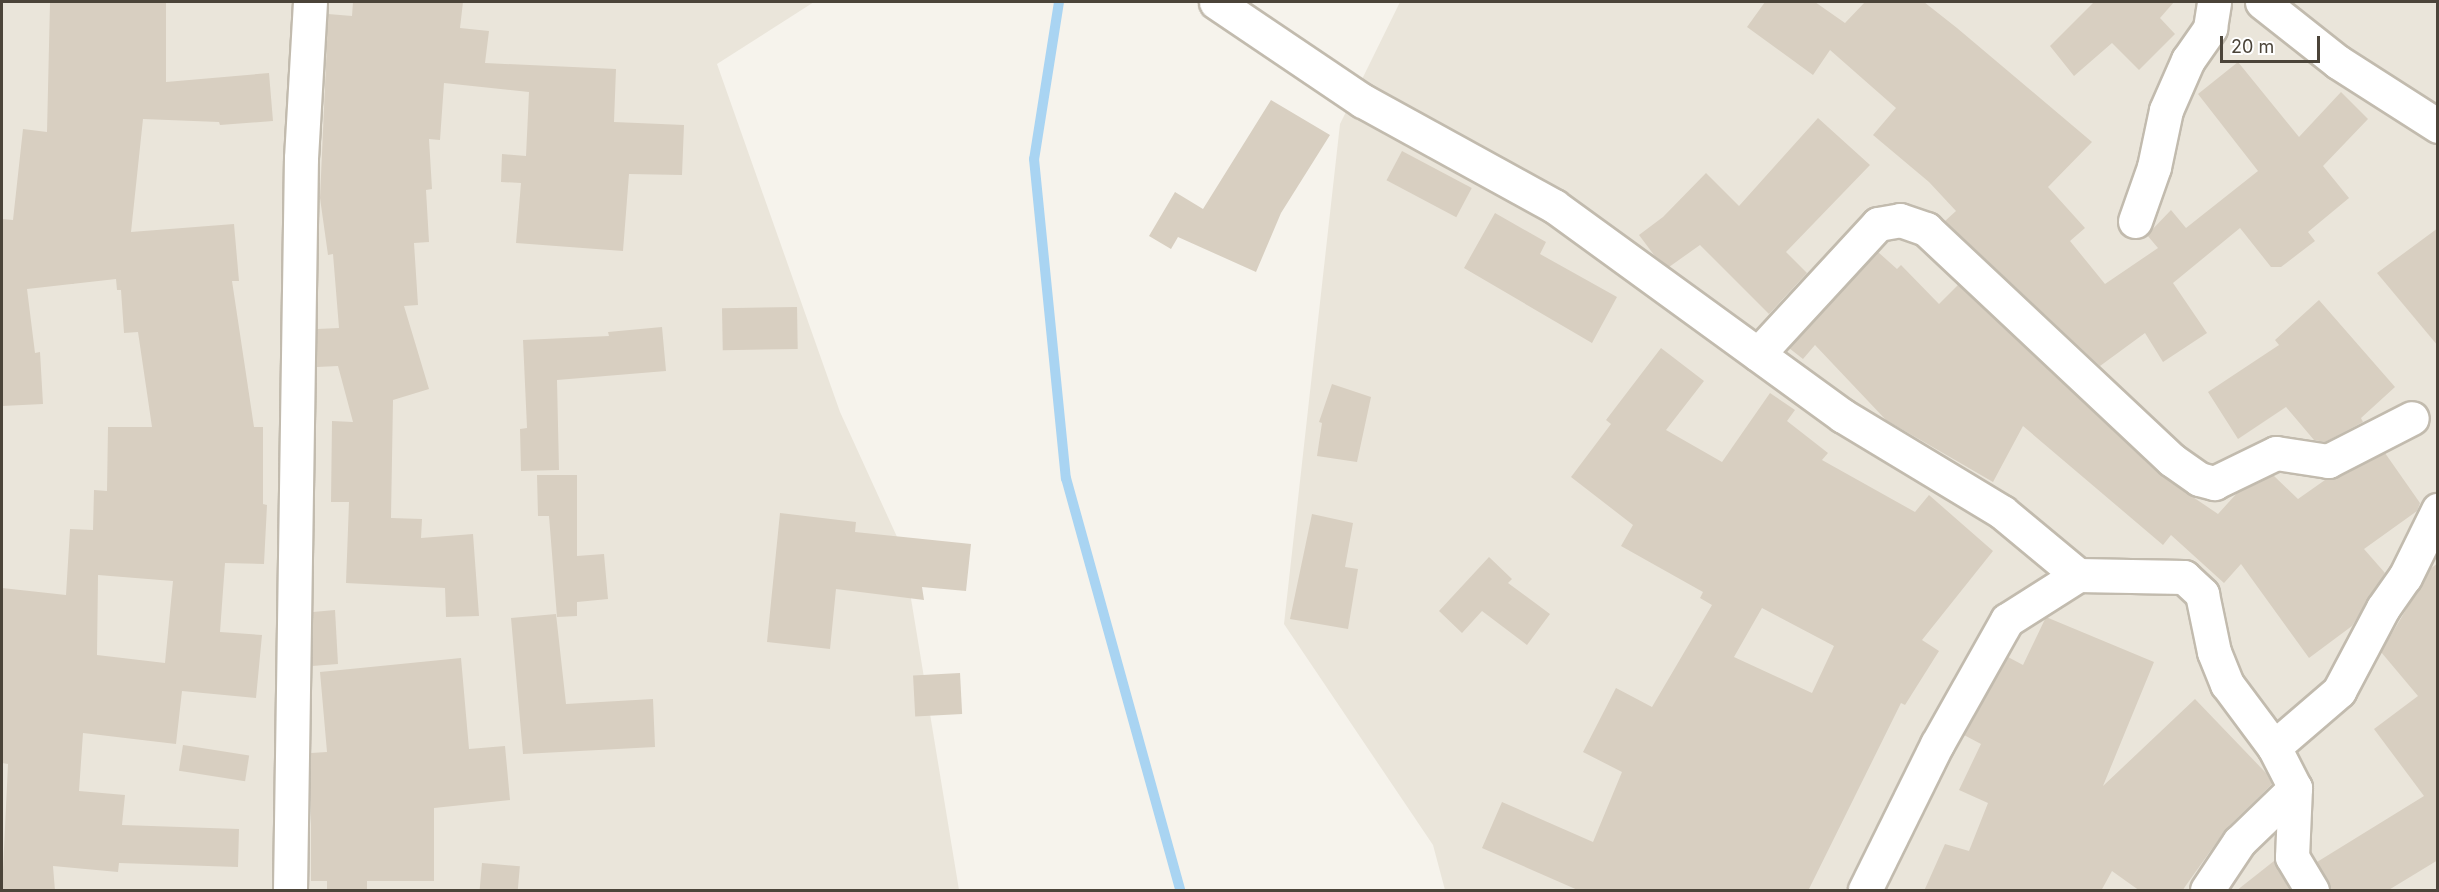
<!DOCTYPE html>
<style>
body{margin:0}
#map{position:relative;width:2439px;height:892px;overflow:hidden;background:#f6f3ec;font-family:Inter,sans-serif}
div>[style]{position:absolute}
.residential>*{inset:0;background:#eae5da}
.stream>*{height:10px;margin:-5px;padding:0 5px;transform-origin:5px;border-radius:5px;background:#a9d4f2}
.building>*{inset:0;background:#d8cfc1;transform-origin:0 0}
.roads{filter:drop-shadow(2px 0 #c2bbae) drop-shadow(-2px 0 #c2bbae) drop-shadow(0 2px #c2bbae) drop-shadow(0 -2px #c2bbae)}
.minor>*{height:33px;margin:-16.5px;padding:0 16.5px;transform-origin:16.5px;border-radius:16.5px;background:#fff}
span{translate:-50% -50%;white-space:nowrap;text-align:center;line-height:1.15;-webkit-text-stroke:6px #fff;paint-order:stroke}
.frame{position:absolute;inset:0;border:3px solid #4b4439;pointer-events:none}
.scale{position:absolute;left:2220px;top:36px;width:100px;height:27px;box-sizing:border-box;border:3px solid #4b4439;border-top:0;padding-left:8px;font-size:18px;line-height:21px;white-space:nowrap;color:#4b4439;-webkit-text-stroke:4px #fff;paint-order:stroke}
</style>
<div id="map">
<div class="residential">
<div style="clip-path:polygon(2px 2px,814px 2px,717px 64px,840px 412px,903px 550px,959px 890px,2px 890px)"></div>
<div style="clip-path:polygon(1400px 2px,2437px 2px,2437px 890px,1445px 890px,1433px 845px,1284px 624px,1340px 124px)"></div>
</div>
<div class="stream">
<div style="left:1059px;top:2px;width:159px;rotate:99deg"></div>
<div style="left:1034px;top:159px;width:321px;rotate:84.3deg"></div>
<div style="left:1066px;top:478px;width:427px;rotate:74.5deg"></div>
</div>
<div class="building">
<div style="clip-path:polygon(evenodd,50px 2px,166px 2px,166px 82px,269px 73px,273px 121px,220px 125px,219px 122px,143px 119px,131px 232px,234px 224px,239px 281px,232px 281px,254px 427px,263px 427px,263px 504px,267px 505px,264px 564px,225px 563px,220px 632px,262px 635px,256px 698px,182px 691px,176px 744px,83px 733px,79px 791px,125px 795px,122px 825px,239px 829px,238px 867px,119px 863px,118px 872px,53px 866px,55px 891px,2px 891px,8px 764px,2px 763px,2px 588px,66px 595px,70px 529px,93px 530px,94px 490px,107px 491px,108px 427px,152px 427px,138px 332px,124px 333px,121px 290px,117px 290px,116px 279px,27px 289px,35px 353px,40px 352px,43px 404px,2px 406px,2px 219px,13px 220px,23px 129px,47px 132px,50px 2px,98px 575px,173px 581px,165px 663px,97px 655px,98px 575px)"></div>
<div style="clip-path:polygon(353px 2px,463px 2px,460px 28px,489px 31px,485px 63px,616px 69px,614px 122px,684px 125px,682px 175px,629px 174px,623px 251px,516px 243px,521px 183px,501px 182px,502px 154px,526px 156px,529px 92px,444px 83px,440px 140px,429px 139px,432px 189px,426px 190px,429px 242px,414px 243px,418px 305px,404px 306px,429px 389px,393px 400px,391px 518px,422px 519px,421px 538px,473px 534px,479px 616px,446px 617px,445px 588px,346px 583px,349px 502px,331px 502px,332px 421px,353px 422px,338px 366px,317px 367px,317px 329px,339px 328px,333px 254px,328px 255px,320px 198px,328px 19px,328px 14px,352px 16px)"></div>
<div style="clip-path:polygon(1765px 2px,1815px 2px,1845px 23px,1865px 2px,1924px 2px,1957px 28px,2092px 142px,2048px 187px,2085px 228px,2070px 241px,2105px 284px,2158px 248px,2147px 235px,2171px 210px,2186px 228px,2258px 171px,2198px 94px,2238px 62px,2299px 137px,2341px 92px,2368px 119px,2323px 166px,2349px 198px,2308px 232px,2315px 241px,2281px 267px,2271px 267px,2240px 228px,2173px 283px,2207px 333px,2163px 362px,2145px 333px,2100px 366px,1945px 221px,1956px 211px,1929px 182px,1873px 135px,1896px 108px,1830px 50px,1813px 75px,1747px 27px)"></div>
<div style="clip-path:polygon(2094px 2px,2174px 2px,2160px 18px,2175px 34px,2139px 70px,2112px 43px,2074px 76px,2050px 46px)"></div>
<div style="clip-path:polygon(1271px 100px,1330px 135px,1281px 213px,1256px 272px,1178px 237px,1171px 249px,1149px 236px,1175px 192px,1203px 209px)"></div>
<div style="clip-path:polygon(1818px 118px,1870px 165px,1786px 252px,1807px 273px,1769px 314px,1700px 245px,1669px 267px,1654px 255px,1639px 235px,1663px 217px,1706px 173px,1739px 206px)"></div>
<div style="left:1402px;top:151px;width:79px;height:33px;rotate:28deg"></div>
<div style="clip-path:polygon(1495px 213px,1546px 242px,1540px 254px,1617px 297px,1592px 343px,1464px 268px)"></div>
<div style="clip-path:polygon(2438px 228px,2438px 346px,2377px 273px)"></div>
<div style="clip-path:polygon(1878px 252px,1897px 269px,1901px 265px,1939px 304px,1958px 285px,2159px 474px,2218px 514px,2238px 492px,2273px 475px,2298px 499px,2325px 480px,2385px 453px,2420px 503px,2417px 511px,2364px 549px,2385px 573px,2352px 626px,2309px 658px,2241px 564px,2224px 583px,2171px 535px,2163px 545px,2023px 426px,1993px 482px,1886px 420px,1815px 345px,1803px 359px,1789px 348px)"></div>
<div style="clip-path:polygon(2319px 300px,2395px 387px,2361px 418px,2363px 422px,2325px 442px,2314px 440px,2286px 407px,2238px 439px,2208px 392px,2279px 345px,2275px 340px)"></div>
<div style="left:797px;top:307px;width:42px;height:75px;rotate:89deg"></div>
<div style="clip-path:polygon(662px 327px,666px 371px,557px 380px,559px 470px,521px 471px,520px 429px,527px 428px,523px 340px,609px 336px,608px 332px)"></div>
<div style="clip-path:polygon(evenodd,1661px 348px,1704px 381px,1666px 430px,1722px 462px,1770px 393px,1795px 410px,1787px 421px,1828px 453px,1822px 460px,1915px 512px,1929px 495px,1993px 551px,1922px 640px,1939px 651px,1905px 705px,1901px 703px,1808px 891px,1580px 891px,1482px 848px,1502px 802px,1593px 842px,1622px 772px,1583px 752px,1616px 688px,1652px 707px,1712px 605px,1700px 598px,1703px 592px,1621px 546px,1633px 525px,1571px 477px,1611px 424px,1606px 420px,1661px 348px,1762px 608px,1834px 646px,1812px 693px,1734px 657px,1762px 608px)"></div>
<div style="clip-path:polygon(1332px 384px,1371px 397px,1357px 462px,1317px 456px,1322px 423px,1319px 422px)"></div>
<div style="clip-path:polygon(537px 475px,577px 475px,577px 556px,604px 554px,608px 599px,577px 602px,577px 616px,557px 617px,549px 516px,538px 516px)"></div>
<div style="clip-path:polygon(780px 513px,856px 522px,855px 532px,971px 544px,966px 591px,922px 587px,924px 600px,836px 589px,830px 649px,767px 642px)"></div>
<div style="clip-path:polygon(1312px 514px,1353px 523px,1345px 567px,1358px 569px,1348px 629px,1290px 619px)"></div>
<div style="clip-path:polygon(1489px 557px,1512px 579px,1508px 583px,1550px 614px,1527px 645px,1482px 611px,1462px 633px,1439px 611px)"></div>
<div style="clip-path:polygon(2438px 563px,2438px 860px,2387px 891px,2331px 891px,2317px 862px,2424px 796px,2374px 729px,2418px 696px,2381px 652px,2430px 569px)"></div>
<div style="clip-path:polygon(335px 610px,338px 664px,312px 666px,313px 612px)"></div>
<div style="clip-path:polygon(556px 614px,566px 704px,653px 699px,655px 747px,523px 754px,511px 618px)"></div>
<div style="clip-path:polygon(2046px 617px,2154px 662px,2103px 786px,2195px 699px,2266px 773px,2272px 784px,2226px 829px,2182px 891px,2140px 891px,2112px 871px,2101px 891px,1924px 891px,1945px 844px,1969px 851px,1988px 803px,1959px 790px,1981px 744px,1964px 735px,2008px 657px,2023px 665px)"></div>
<div style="clip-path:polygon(461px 658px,469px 749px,505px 746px,510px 800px,434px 808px,434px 881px,367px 881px,367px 891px,327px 891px,327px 881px,311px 881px,311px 753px,327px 752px,320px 672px)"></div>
<div style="left:960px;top:673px;width:41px;height:47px;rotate:87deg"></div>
<div style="left:183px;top:745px;width:67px;height:26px;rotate:9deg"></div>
<div style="clip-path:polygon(2274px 861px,2290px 891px,2236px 891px)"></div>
<div style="left:482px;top:863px;width:38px;height:28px;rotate:5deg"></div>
</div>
<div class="roads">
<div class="minor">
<div style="left:1216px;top:2px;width:177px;rotate:34deg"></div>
<div style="left:1363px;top:101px;width:218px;rotate:28.8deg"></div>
<div style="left:1554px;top:206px;width:357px;rotate:36deg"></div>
<div style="left:1843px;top:416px;width:186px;rotate:31.1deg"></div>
<div style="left:2002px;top:512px;width:99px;rotate:39.7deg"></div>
<div style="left:2078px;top:575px;width:84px;rotate:147.6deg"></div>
<div style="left:2007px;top:620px;width:142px;rotate:119.4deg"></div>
<div style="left:1937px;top:744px;width:163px;rotate:116.3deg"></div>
<div style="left:2262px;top:2px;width:97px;rotate:38.3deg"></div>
<div style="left:2338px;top:62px;width:119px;rotate:32.6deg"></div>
<div style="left:2135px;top:221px;width:57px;rotate:-70.6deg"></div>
<div style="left:2154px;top:167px;width:58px;rotate:-78.1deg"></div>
<div style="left:2166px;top:110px;width:55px;rotate:-66.3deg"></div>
<div style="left:2188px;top:60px;width:39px;rotate:-55deg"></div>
<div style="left:2210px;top:28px;width:26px;rotate:-81deg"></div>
<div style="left:1758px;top:354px;width:177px;rotate:-47.3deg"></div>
<div style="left:1878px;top:224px;width:22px;rotate:-10deg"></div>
<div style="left:1900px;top:220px;width:28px;rotate:19deg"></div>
<div style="left:1926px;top:229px;width:337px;rotate:43.2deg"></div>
<div style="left:2172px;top:460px;width:33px;rotate:35deg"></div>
<div style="left:2199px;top:479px;width:16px;rotate:15deg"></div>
<div style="left:2214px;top:483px;width:69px;rotate:-25.8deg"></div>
<div style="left:2276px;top:453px;width:53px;rotate:8.7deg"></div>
<div style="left:2328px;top:461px;width:94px;rotate:-27.1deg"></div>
<div style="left:2078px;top:575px;width:106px;rotate:1.1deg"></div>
<div style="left:2184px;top:577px;width:25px;rotate:43deg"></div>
<div style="left:2202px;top:594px;width:59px;rotate:78.3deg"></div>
<div style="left:2214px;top:652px;width:35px;rotate:68deg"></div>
<div style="left:2227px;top:684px;width:79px;rotate:53.3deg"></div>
<div style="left:2274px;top:747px;width:46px;rotate:62.9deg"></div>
<div style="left:2295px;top:788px;width:69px;rotate:92.5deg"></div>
<div style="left:2292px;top:857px;width:39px;rotate:59deg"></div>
<div style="left:2274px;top:747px;width:86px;rotate:-40.7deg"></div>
<div style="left:2339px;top:691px;width:94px;rotate:-62.1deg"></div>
<div style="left:2383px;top:608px;width:38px;rotate:-55deg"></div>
<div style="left:2405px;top:577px;width:75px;rotate:-63.8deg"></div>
<div style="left:290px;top:890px;width:732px;rotate:-89.14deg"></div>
<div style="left:301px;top:158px;width:156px;rotate:-86.7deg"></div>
<div style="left:2207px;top:890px;width:58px;rotate:-56.3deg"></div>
<div style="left:2239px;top:842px;width:78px;rotate:-44deg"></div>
</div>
</div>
<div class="frame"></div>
<div class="scale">20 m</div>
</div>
